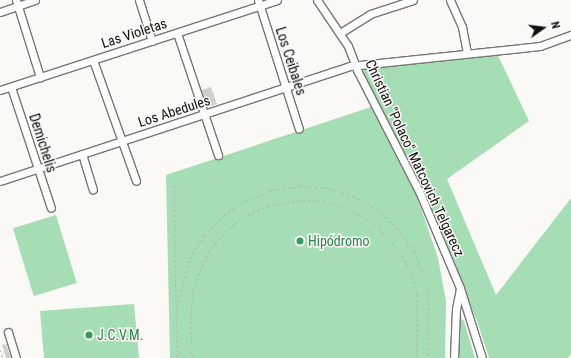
<!DOCTYPE html>
<meta charset="utf-8">
<style>
body{margin:0}
#map{position:relative;width:571px;height:358px;overflow:hidden;background:#fbf9f6;font-family:"Roboto Condensed",sans-serif}
div>[style]{position:absolute}
.green>*{inset:0;background:#a5ddb4;transform-origin:0 0}
.building>*{inset:0;background:#d1cfcc;transform-origin:0 0}
.path>*{height:1px;margin-top:-0.5px;transform-origin:0;background:repeating-linear-gradient(90deg,#b5b3b1 0 2px,transparent 0 5px)}
.roads{filter:drop-shadow(1px 0 #787673) drop-shadow(-1px 0 #787673) drop-shadow(0 1px #787673) drop-shadow(0 -1px #787673)}
.minor>*{height:7px;margin:-3.5px;padding:0 3.5px;transform-origin:3.5px;border-radius:3.5px;background:#fff}
.dots>*{width:11px;height:11px;translate:-50% -50%;box-sizing:border-box;border:2px solid #fbf9f6;border-radius:50%}
span{translate:-50% -50%;white-space:nowrap;text-align:center;line-height:1.15;-webkit-text-stroke:3px #fbf9f6;paint-order:stroke}
.street-label{font-size:14px;color:#121110}
.leisure-label{font-size:14px;color:#27864d}
.left{translate:0 -50%;text-align:left}
.north{position:absolute;left:523px;top:8px;width:40px;height:40px;-webkit-text-stroke:3px #fbf9f6;paint-order:stroke;rotate:76deg;font-size:11px;font-weight:700;line-height:16px;text-align:center;color:#121110}
.north::after{content:'';display:block;margin:auto;width:14px;height:18px;background:#121110;clip-path:polygon(50% 0,100% 100%,50% 72%,0 100%)}
</style>
<div id="map">
<div class="green">
<div style="clip-path:polygon(494px 47px,529px 121px,447px 179px,496px 295px,571px 198px,571px 354px,568px 358px,489px 358px,477px 321px,427px 201px,362px 73px,365px 69px,470px 55px,471px 50px)"></div>
<div style="clip-path:polygon(371px 107px,416px 194px,438px 258px,446px 301px,445px 358px,170px 358px,166px 175px)"></div>
<div style="left:56px;top:215px;width:71px;height:45px;rotate:73deg"></div>
<div style="clip-path:polygon(134px 304px,139px 358px,44px 358px,40px 311px)"></div>
<div style="clip-path:polygon(461px 319px,464px 321px,475px 358px,456px 358px,458px 320px)"></div>
</div>
<div class="building">
<div style="left:211px;top:87px;width:18px;height:10px;rotate:71deg"></div>
<div style="clip-path:polygon(6px 344px,11px 358px,6px 358px,2px 345px)"></div>
</div>
<div class="path">
<div style="left:174px;top:185px;width:122px;rotate:89.1deg"></div>
<div style="left:176px;top:311px;width:55px;rotate:-75.2deg"></div>
<div style="left:190px;top:258px;width:27px;rotate:-57deg"></div>
<div style="left:205px;top:235px;width:28px;rotate:-46deg"></div>
<div style="left:224px;top:215px;width:27px;rotate:-33deg"></div>
<div style="left:247px;top:200px;width:28px;rotate:-21deg"></div>
<div style="left:273px;top:190px;width:27px;rotate:-8deg"></div>
<div style="left:300px;top:186px;width:28px;rotate:4deg"></div>
<div style="left:328px;top:188px;width:27px;rotate:17deg"></div>
<div style="left:354px;top:196px;width:28px;rotate:30deg"></div>
<div style="left:378px;top:210px;width:28px;rotate:44deg"></div>
<div style="left:398px;top:229px;width:27px;rotate:54deg"></div>
<div style="left:414px;top:251px;width:29px;rotate:68deg"></div>
<div style="left:425px;top:278px;width:20px;rotate:79deg"></div>
<div style="left:429px;top:298px;width:60px;rotate:91deg"></div>
<div style="left:176px;top:311px;width:47px;rotate:88.8deg"></div>
<div style="left:0;top:350px;width:9px;rotate:69deg"></div>
<div style="left:192px;top:358px;width:42px;rotate:-91.4deg"></div>
<div style="left:191px;top:316px;width:27px;rotate:-86deg"></div>
<div style="left:193px;top:289px;width:35px;rotate:-68deg"></div>
<div style="left:206px;top:257px;width:17px;rotate:-57deg"></div>
<div style="left:215px;top:243px;width:28px;rotate:-45deg"></div>
<div style="left:235px;top:223px;width:21px;rotate:-31deg"></div>
<div style="left:253px;top:212px;width:20px;rotate:-20deg"></div>
<div style="left:272px;top:205px;width:31px;rotate:-9deg"></div>
<div style="left:303px;top:200px;width:20px;rotate:3deg"></div>
<div style="left:323px;top:201px;width:32px;rotate:18deg"></div>
<div style="left:353px;top:211px;width:31px;rotate:33deg"></div>
<div style="left:379px;top:228px;width:31px;rotate:48deg"></div>
<div style="left:400px;top:251px;width:29px;rotate:65deg"></div>
<div style="left:412px;top:277px;width:18px;rotate:74deg"></div>
<div style="left:417px;top:294px;width:64px;rotate:90deg"></div>
</div>
<div class="roads">
<div class="minor">
<div style="left:16px;top:0;width:81px;rotate:72.7deg"></div>
<div style="left:139px;top:0;width:43px;rotate:72.4deg"></div>
<div style="left:258px;top:0;width:135px;rotate:72.4deg"></div>
<div style="left:317px;top:0;width:55px;rotate:56deg"></div>
<div style="left:348px;top:46px;width:26px;rotate:69deg"></div>
<div style="left:357px;top:70px;width:136px;rotate:62.9deg"></div>
<div style="left:419px;top:191px;width:105px;rotate:67.1deg"></div>
<div style="left:460px;top:288px;width:73px;rotate:72.6deg"></div>
<div style="left:450px;top:0;width:30px;rotate:66deg"></div>
<div style="left:462px;top:27px;width:26px;rotate:79deg"></div>
<div style="left:0;top:12px;width:37px;rotate:-19deg"></div>
<div style="left:177px;top:33px;width:129px;rotate:71.4deg"></div>
<div style="left:340px;top:33px;width:36px;rotate:-32deg"></div>
<div style="left:370px;top:14px;width:45px;rotate:-18deg"></div>
<div style="left:93px;top:60px;width:128px;rotate:70.4deg"></div>
<div style="left:11px;top:87px;width:127px;rotate:71.7deg"></div>
<div style="left:0;top:90px;width:291px;rotate:-18deg"></div>
<div style="left:82px;top:154px;width:37px;rotate:73deg"></div>
<div style="left:0;top:181px;width:368px;rotate:-18.2deg"></div>
<div style="left:350px;top:66px;width:191px;rotate:-6deg"></div>
<div style="left:540px;top:46px;width:33px;rotate:-20deg"></div>
<div style="left:8px;top:332px;width:27px;rotate:73deg"></div>
<div style="left:454px;top:358px;width:49px;rotate:-87.7deg"></div>
<div style="left:456px;top:309px;width:21px;rotate:-79deg"></div>
</div>
</div>
<div class="dots">
<div style="left:300px;top:241px;background:#2e9e5b"></div>
<div style="left:89px;top:335px;background:#2e9e5b"></div>
</div>
<div class="street-label">
<span style="left:134px;top:33px;rotate:-18deg">Las Violetas</span>
<span style="left:291px;top:61px;rotate:72deg">Los Ceibales</span>
<span style="left:174px;top:111px;rotate:-18deg">Los Abedules</span>
<span style="left:43px;top:143px;rotate:72deg">Demichelis</span>
<span style="left:415px;top:158px;rotate:65deg">Christian "Polaco" Matcovich Telgarecz</span>
</div>
<div class="leisure-label">
<span class="left" style="left:308px;top:241px">Hipódromo</span>
<span class="left" style="left:97px;top:335px">J.C.V.M.</span>
</div>
<div class="north">N</div>
</div>
